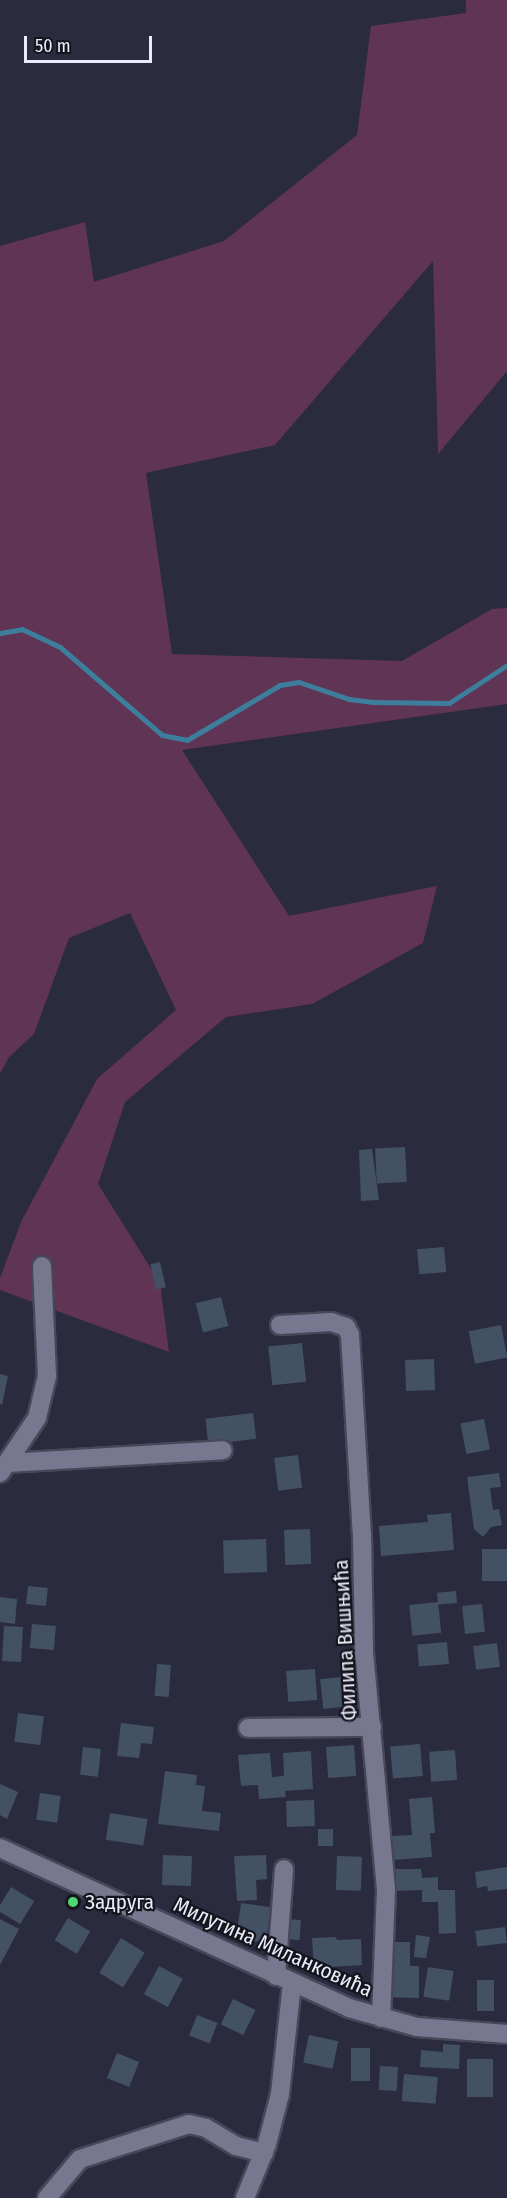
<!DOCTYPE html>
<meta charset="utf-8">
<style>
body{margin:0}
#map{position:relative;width:507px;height:2198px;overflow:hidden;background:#2b2b3f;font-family:"Fira Sans Condensed",sans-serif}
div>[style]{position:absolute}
.green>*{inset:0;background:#603454}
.stream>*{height:5px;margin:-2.5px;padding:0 2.5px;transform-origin:2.5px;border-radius:2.5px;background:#3c7e9c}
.building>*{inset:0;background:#435164;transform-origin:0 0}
.roads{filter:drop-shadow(2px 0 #484759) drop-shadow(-2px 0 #484759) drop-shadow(0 2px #484759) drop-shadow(0 -2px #484759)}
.minor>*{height:18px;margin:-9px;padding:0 9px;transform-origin:9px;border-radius:9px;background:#777890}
.dots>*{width:16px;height:16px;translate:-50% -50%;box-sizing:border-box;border:3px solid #15151e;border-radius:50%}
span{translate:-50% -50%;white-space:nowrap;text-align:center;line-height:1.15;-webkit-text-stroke:4.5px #15151e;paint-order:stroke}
.street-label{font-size:21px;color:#ebecf9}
.poi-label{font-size:21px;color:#ebecf9}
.left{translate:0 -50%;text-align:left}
.scale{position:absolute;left:24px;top:36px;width:128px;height:27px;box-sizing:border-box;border:3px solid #ebecf9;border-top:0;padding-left:8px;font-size:18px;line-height:21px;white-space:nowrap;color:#ebecf9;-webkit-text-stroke:4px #15151e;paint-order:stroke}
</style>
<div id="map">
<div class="green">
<div style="clip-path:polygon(466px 0,507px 0,507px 371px,438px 454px,433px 261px,275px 445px,146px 473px,172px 654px,402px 661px,492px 609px,507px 608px,507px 704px,182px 750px,289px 916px,437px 886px,423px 943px,312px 1004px,226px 1017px,125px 1102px,98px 1184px,160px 1283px,169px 1352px,0 1290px,0 1278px,22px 1220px,97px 1079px,176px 1010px,130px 913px,69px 938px,34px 1034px,9px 1057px,0 1074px,0 246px,85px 222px,94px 282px,224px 241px,357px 135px,371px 26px,466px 13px)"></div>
</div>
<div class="stream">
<div style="left:0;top:633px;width:22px;rotate:-10deg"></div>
<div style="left:22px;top:629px;width:42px;rotate:25.3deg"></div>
<div style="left:60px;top:647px;width:135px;rotate:40.8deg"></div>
<div style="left:162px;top:735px;width:25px;rotate:11deg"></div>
<div style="left:187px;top:740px;width:108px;rotate:-30.6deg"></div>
<div style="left:280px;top:685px;width:19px;rotate:-9deg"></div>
<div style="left:299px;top:682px;width:53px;rotate:18.8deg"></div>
<div style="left:349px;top:699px;width:24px;rotate:7deg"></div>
<div style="left:373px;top:702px;width:76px;rotate:0.8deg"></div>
<div style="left:449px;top:703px;width:69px;rotate:-33.2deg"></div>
</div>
<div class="building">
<div style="left:405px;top:1147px;width:35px;height:30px;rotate:87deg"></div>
<div style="clip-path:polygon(372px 1149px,379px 1200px,361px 1201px,359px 1150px)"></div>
<div style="left:444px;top:1247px;width:25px;height:27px;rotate:85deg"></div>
<div style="left:160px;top:1262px;width:26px;height:10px;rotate:77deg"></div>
<div style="left:221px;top:1297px;width:30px;height:26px;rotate:76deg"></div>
<div style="left:501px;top:1325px;width:33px;height:33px;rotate:79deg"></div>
<div style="left:302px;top:1343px;width:39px;height:34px;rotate:84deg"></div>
<div style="left:434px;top:1359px;width:31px;height:29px;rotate:88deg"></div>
<div style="clip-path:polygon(0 1374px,8px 1376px,2px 1405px,0 1404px)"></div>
<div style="left:253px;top:1413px;width:26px;height:48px;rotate:83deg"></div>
<div style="left:484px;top:1419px;width:31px;height:24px;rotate:79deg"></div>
<div style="left:298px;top:1455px;width:33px;height:24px;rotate:83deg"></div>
<div style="clip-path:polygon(499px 1473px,501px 1487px,490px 1488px,493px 1510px,499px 1509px,502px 1525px,491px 1527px,483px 1537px,474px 1529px,467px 1477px)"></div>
<div style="clip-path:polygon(451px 1513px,454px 1550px,381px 1556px,379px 1526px,428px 1522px,427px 1515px)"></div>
<div style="left:310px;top:1529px;width:35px;height:26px;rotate:88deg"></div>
<div style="left:266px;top:1539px;width:33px;height:43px;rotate:88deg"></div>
<div style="left:482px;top:1549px;width:25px;height:32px"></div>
<div style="left:28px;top:1586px;width:20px;height:18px;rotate:6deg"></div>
<div style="left:456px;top:1591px;width:12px;height:19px;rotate:85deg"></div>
<div style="clip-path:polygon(0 1597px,17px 1599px,15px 1624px,0 1622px)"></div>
<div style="left:438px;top:1602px;width:31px;height:29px;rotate:84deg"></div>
<div style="left:482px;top:1604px;width:28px;height:20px;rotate:84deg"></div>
<div style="left:32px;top:1624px;width:24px;height:24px;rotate:5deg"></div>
<div style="left:4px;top:1626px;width:19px;height:35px;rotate:3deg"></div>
<div style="left:447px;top:1642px;width:22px;height:30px;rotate:85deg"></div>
<div style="left:497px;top:1643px;width:24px;height:24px;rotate:83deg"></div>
<div style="left:157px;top:1664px;width:14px;height:32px;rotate:4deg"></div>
<div style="left:315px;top:1669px;width:31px;height:29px;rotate:86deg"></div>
<div style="left:341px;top:1677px;width:30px;height:21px;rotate:84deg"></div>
<div style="left:18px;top:1713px;width:26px;height:29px;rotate:7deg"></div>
<div style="clip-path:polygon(121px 1723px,154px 1727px,152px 1744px,141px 1743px,139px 1758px,117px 1756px)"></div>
<div style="left:420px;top:1744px;width:32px;height:30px;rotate:85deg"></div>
<div style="left:354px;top:1745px;width:31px;height:28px;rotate:86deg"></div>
<div style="left:83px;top:1747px;width:18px;height:28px;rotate:6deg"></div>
<div style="left:455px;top:1750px;width:30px;height:26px;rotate:86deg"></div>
<div style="clip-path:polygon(311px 1751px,313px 1789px,285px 1791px,286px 1797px,259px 1799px,258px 1785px,241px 1786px,238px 1755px,270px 1753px,272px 1777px,284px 1776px,283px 1753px)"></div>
<div style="clip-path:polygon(165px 1771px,197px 1775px,196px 1785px,205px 1786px,202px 1811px,221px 1813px,219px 1831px,158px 1824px)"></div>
<div style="clip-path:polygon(0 1784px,18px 1792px,7px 1819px,0 1815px)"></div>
<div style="left:40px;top:1793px;width:21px;height:27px;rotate:8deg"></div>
<div style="clip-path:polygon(432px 1797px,435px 1833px,430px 1833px,432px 1857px,393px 1860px,391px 1836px,412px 1835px,409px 1799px)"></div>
<div style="left:314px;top:1800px;width:26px;height:28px;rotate:88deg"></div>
<div style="left:110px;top:1813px;width:38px;height:27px;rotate:9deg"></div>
<div style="left:318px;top:1829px;width:15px;height:17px"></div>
<div style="left:163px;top:1855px;width:29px;height:30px;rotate:2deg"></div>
<div style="clip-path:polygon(266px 1855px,267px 1879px,256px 1880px,257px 1900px,237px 1901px,234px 1856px)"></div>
<div style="left:337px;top:1856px;width:25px;height:34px;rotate:2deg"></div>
<div style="clip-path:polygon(507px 1867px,507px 1889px,488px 1891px,487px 1886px,477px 1888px,475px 1872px)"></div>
<div style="clip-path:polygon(394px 1869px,421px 1869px,422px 1878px,438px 1877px,438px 1890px,455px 1890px,456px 1933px,439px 1934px,438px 1902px,422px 1902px,422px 1890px,395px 1891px)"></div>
<div style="left:11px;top:1887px;width:27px;height:27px;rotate:31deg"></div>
<div style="left:241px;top:1903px;width:30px;height:36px;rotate:8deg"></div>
<div style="left:68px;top:1918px;width:26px;height:26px;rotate:31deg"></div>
<div style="clip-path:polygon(0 1919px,19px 1929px,0 1965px)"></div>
<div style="left:285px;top:1919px;width:16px;height:20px;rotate:4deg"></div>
<div style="left:505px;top:1927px;width:16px;height:30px;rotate:83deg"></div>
<div style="clip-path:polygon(416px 1935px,430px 1937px,426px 1958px,414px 1957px)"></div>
<div style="clip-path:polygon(336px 1937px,337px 1940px,361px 1939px,362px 1965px,314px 1968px,312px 1938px)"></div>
<div style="left:121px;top:1938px;width:28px;height:41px;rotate:32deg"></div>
<div style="clip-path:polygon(387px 1942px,410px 1942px,410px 1966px,419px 1966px,419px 1998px,386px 1997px)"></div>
<div style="left:159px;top:1966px;width:27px;height:32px;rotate:28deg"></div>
<div style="left:428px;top:1967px;width:26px;height:30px;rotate:9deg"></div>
<div style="left:477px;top:1980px;width:17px;height:31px"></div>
<div style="left:233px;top:1999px;width:25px;height:28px;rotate:26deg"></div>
<div style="left:197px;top:2015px;width:22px;height:22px;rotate:21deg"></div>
<div style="left:309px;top:2035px;width:30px;height:28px;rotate:12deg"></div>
<div style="clip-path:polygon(443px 2044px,460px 2045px,459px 2069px,420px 2067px,421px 2050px,443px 2052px)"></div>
<div style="left:351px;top:2048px;width:19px;height:33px"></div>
<div style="left:117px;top:2053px;width:24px;height:27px;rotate:22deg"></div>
<div style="left:467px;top:2059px;width:26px;height:38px"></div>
<div style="left:380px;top:2066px;width:18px;height:24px;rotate:3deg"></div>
<div style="left:404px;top:2074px;width:34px;height:27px;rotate:5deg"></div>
</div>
<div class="roads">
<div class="minor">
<div style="left:280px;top:1325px;width:51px;rotate:-3.4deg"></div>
<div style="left:331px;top:1322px;width:16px;rotate:18deg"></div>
<div style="left:346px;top:1327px;width:9px;rotate:63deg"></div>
<div style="left:350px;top:1335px;width:200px;rotate:86.6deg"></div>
<div style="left:362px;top:1535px;width:117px;rotate:89deg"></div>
<div style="left:364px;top:1652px;width:239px;rotate:84.7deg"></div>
<div style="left:386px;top:1890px;width:128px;rotate:92.2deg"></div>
<div style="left:7px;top:1463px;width:216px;rotate:-3.4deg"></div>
<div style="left:0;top:1473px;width:66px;rotate:-56.1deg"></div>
<div style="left:37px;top:1418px;width:43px;rotate:-76.6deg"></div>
<div style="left:47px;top:1376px;width:110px;rotate:-92.6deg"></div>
<div style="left:248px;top:1728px;width:124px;rotate:-0.5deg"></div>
<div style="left:0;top:1848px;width:384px;rotate:24.6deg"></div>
<div style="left:349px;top:2008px;width:71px;rotate:15.6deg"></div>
<div style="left:417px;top:2027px;width:90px;rotate:4.4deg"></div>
<div style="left:276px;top:1976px;width:107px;rotate:-85.7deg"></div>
<div style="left:47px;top:2198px;width:51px;rotate:-49.8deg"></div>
<div style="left:80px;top:2159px;width:114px;rotate:-17.8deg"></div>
<div style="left:189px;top:2124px;width:17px;rotate:13deg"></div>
<div style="left:206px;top:2128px;width:35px;rotate:31deg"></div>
<div style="left:236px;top:2146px;width:29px;rotate:14deg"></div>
<div style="left:245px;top:2198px;width:58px;rotate:-67.8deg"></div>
<div style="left:267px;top:2144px;width:52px;rotate:-75.4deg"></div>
<div style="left:280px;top:2094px;width:112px;rotate:-83.8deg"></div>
</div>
</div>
<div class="dots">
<div style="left:73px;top:1902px;background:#51d674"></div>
</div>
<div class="street-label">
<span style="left:345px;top:1640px;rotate:-93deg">Филипа Вишњића</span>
<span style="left:273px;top:1947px;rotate:24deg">Милутина Миланковића</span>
</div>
<div class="poi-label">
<span class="left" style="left:85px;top:1902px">Задруга</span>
</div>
<div class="scale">50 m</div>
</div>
